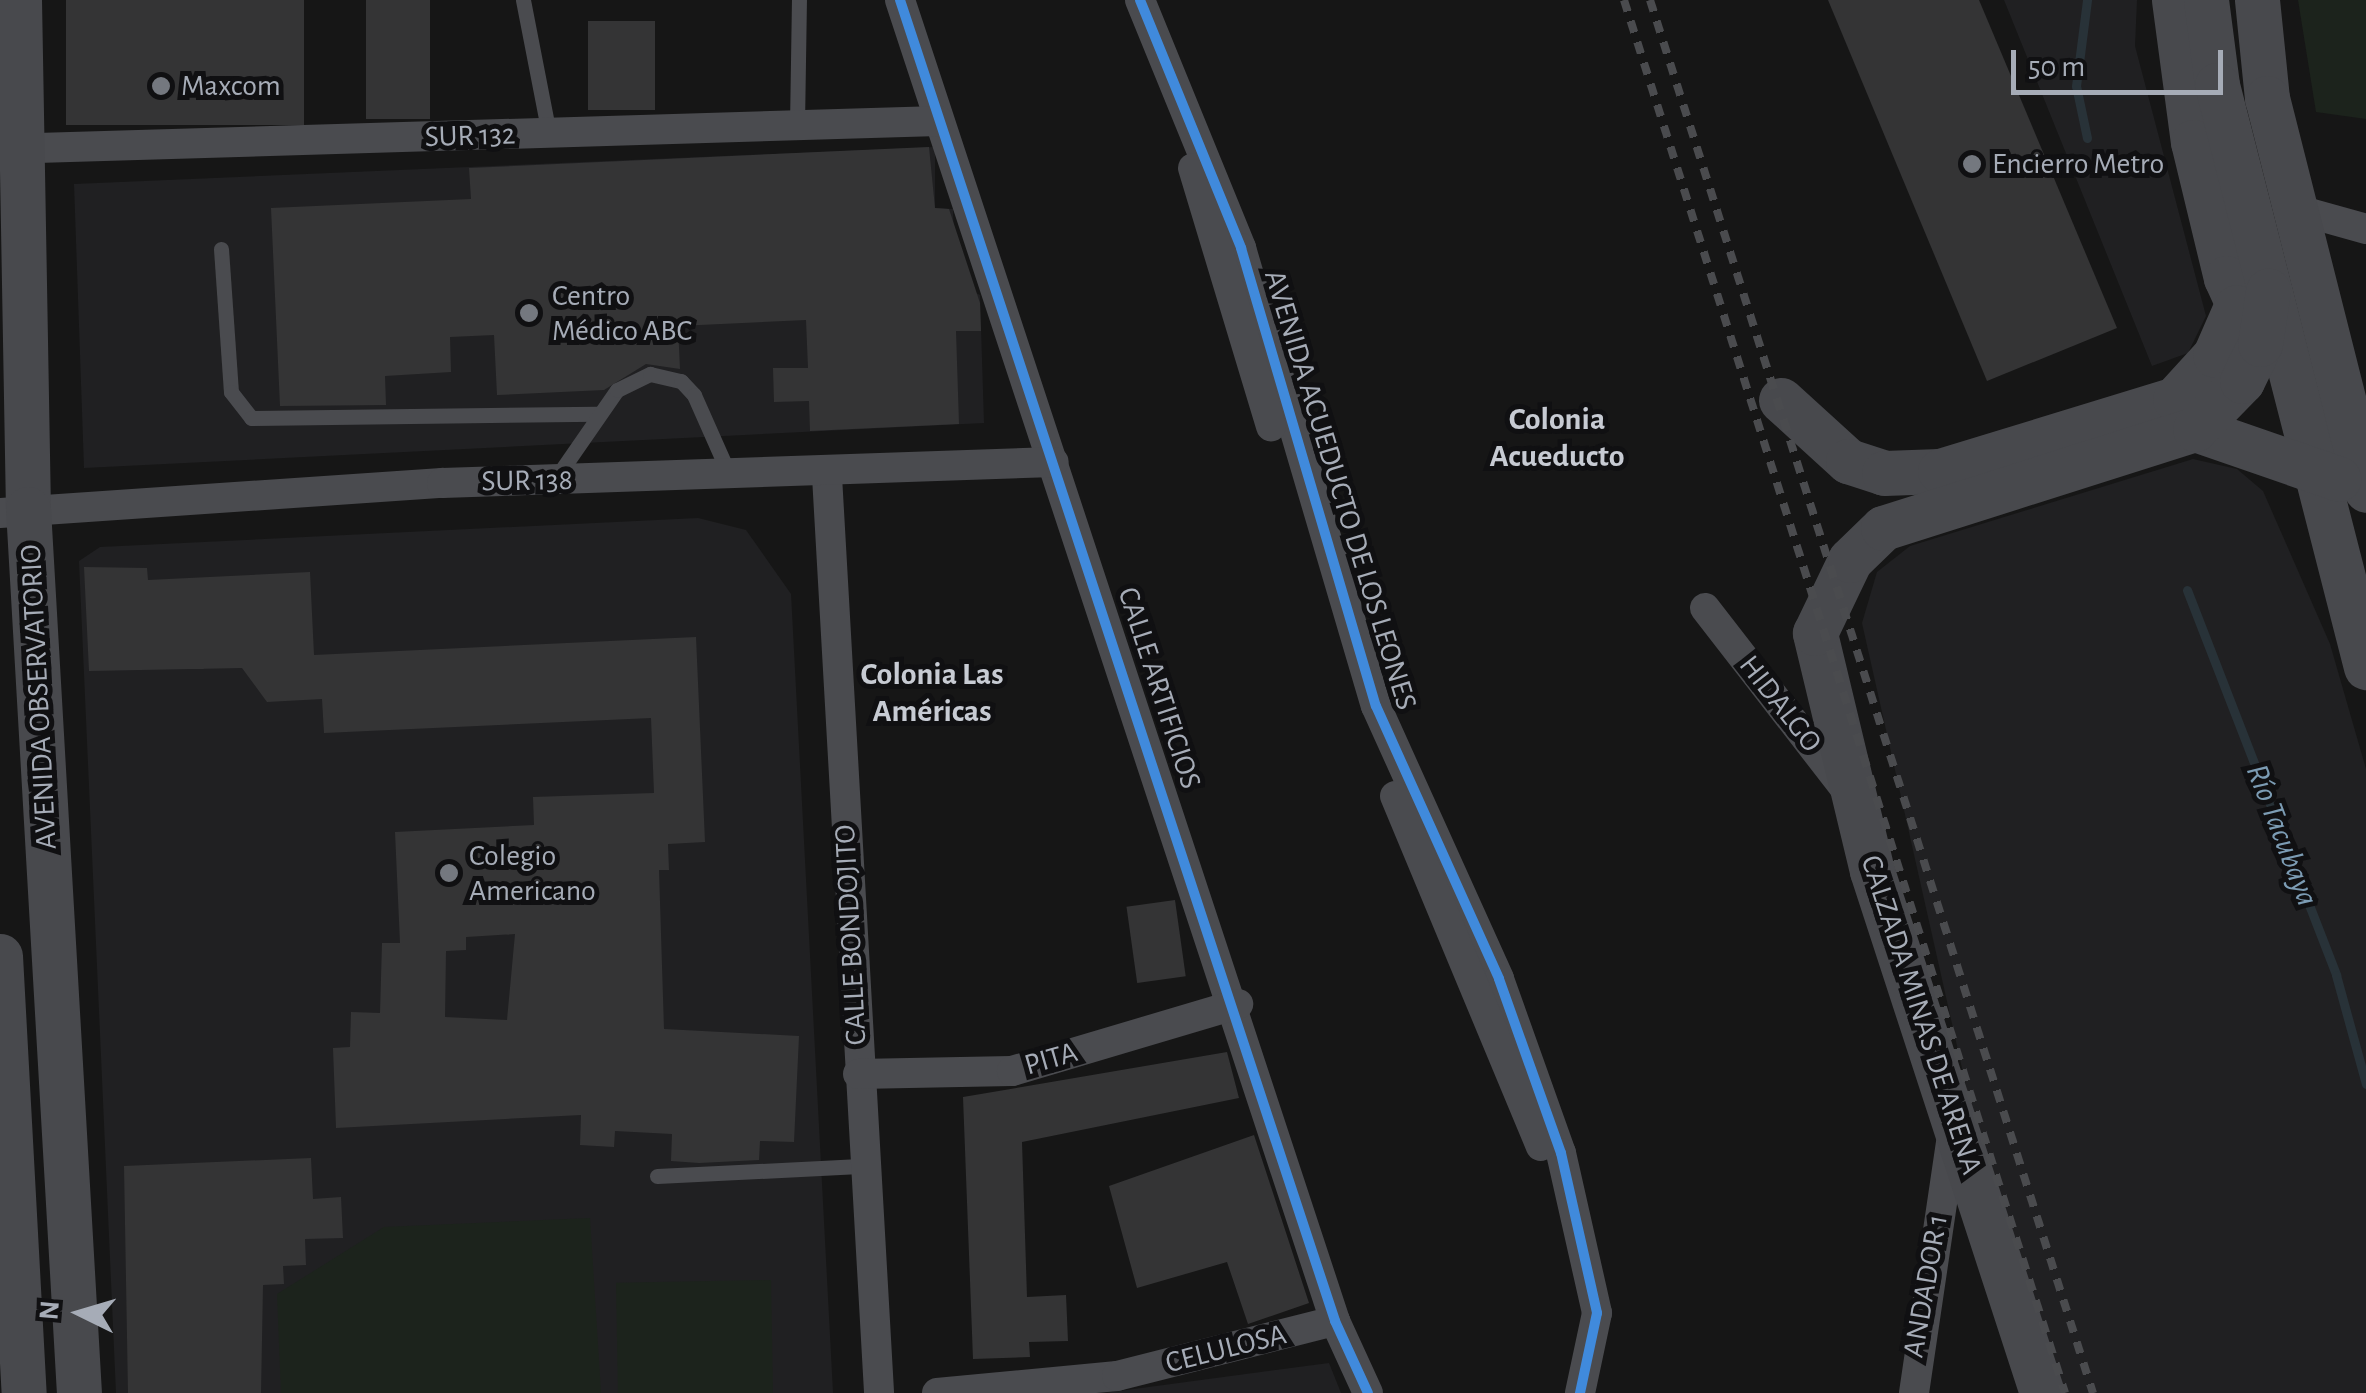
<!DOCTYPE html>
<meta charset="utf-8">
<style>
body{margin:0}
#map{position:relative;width:2366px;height:1393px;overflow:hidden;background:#161616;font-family:"Alegreya Sans",sans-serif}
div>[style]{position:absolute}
.built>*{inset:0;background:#202022}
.green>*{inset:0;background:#1c231c;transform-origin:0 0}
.stream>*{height:9px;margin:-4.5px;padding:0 4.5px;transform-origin:4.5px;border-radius:4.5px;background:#283238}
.building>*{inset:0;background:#343435;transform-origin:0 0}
.lane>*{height:15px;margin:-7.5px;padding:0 7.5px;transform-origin:7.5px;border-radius:7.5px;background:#4a4b4f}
.street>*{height:30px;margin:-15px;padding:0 15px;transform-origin:15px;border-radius:15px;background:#4a4b4f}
.secondary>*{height:45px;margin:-22.5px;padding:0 22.5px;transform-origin:22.5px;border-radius:22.5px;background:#48494d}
.rail>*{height:8px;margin-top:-4px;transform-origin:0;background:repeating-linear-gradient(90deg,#4a4b4e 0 12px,transparent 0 22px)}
.cycleway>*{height:10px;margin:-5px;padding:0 5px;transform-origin:5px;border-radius:5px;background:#408adc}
.dots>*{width:28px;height:28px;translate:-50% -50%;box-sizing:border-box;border:5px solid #101012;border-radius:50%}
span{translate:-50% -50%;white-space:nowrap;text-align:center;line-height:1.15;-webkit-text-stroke:10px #101012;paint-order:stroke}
.poi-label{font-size:30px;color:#a6acb7}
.left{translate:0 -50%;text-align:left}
.street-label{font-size:30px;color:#a6acb7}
.neighbourhood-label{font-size:32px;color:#c7cbd3;font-weight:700}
.water-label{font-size:32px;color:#7c9cb4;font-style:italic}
.north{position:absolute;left:30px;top:1263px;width:100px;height:100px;-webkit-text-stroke:8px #101012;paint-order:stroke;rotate:275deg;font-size:28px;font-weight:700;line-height:40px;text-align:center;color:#a6acb7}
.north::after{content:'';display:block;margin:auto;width:35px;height:45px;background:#a6acb7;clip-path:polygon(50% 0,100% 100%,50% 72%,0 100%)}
.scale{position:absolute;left:2011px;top:50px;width:212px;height:45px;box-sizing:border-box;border:5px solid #a6acb7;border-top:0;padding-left:12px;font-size:30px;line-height:35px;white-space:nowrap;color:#a6acb7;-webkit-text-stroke:8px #101012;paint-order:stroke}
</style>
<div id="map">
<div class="built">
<div style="clip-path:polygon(2004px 0,2137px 0,2135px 46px,2206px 316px,2188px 353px,2152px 366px)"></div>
<div style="clip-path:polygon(935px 147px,935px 208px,953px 209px,955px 283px,980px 295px,984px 423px,84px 468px,74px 184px)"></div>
<div style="clip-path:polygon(2193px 459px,2237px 469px,2263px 491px,2330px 644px,2366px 769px,2366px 1393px,2061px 1393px,1973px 1117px,1862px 623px,1877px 572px,1910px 546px)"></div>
<div style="clip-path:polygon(698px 518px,746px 530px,791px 594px,833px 1393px,116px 1393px,79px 561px,100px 547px)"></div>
<div style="clip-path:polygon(1329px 1363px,1341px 1393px,1104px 1393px)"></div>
</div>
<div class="green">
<div style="clip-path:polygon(2298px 0,2366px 0,2366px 119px,2316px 112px)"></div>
<div style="clip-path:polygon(590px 1218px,601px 1393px,281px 1393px,277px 1294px,384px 1227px)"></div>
<div style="left:771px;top:1280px;width:113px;height:155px;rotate:89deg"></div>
</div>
<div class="stream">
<div style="left:2087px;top:138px;width:53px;rotate:-101.9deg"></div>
<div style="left:2076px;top:86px;width:87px;rotate:-82.7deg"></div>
<div style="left:2187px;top:590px;width:413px;rotate:68.8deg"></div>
<div style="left:2336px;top:975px;width:113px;rotate:74.6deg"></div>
</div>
<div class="building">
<div style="left:66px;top:0;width:238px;height:125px"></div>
<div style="left:366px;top:0;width:64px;height:119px"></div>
<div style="clip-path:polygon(1828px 0,1979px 0,2117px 328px,1987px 381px)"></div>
<div style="left:588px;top:21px;width:67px;height:89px"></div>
<div style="clip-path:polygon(929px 147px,935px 208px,949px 209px,980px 303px,981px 331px,956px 331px,959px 424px,810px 431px,809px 401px,774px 402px,773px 368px,808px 368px,806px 320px,678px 326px,680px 369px,646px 364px,604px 390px,497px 395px,494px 335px,450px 337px,451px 372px,385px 376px,386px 405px,280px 406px,271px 208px,471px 199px,469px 168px)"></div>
<div style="clip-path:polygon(evenodd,84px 567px,147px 568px,148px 580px,310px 572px,314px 655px,696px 637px,705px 842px,668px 844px,669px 870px,659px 870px,664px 1029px,799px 1036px,794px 1142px,760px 1141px,759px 1160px,699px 1163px,671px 1161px,672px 1134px,615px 1131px,614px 1147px,580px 1145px,581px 1115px,336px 1128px,333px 1048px,350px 1047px,351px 1012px,380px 1013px,382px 943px,400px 943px,395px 832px,534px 825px,533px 797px,654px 793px,651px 718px,324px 733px,322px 699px,267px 702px,242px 668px,89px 671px,84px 567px,515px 934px,507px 1020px,445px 1017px,446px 951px,466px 950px,466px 937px,515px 934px)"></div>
<div style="left:1175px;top:900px;width:77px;height:49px;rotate:82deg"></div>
<div style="clip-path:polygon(1227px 1052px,1239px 1098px,1022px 1142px,1027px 1297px,1066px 1295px,1068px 1341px,1029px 1342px,1030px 1357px,973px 1359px,963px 1097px)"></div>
<div style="clip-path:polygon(1254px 1135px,1309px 1303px,1248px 1324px,1227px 1262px,1137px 1288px,1109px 1186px)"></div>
<div style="clip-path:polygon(311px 1158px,313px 1199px,341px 1197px,343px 1238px,305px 1239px,306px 1265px,283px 1266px,284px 1284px,263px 1285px,261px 1393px,128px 1393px,124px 1166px)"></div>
</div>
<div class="lane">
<div style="left:523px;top:0;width:136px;rotate:79deg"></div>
<div style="left:797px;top:125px;width:125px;rotate:-89.1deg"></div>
<div style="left:221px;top:249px;width:143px;rotate:86deg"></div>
<div style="left:231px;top:392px;width:33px;rotate:52deg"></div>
<div style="left:251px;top:418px;width:346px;rotate:-0.7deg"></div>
<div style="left:556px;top:478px;width:107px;rotate:-55.3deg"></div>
<div style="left:617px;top:390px;width:37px;rotate:-26deg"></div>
<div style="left:650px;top:374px;width:32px;rotate:13deg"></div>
<div style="left:681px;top:381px;width:19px;rotate:47deg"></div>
<div style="left:694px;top:395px;width:86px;rotate:66.1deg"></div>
<div style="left:657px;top:1176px;width:208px;rotate:-2.8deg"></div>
</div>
<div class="street">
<div style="left:900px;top:0;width:1391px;rotate:71.77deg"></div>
<div style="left:1335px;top:1321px;width:79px;rotate:65.4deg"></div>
<div style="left:1140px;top:0;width:268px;rotate:67.8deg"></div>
<div style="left:1241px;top:248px;width:477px;rotate:73.6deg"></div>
<div style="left:1376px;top:706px;width:299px;rotate:65.7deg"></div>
<div style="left:1499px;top:979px;width:185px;rotate:70.4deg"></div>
<div style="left:1561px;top:1153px;width:164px;rotate:77.3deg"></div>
<div style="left:1597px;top:1313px;width:82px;rotate:102deg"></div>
<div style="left:3px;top:149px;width:936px;rotate:-1.71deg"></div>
<div style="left:1193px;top:168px;width:270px;rotate:73.2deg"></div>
<div style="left:2291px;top:208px;width:78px;rotate:15.6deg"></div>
<div style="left:827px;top:476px;width:918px;rotate:86.75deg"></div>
<div style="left:0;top:513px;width:443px;rotate:-3.9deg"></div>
<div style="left:442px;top:483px;width:612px;rotate:-1.97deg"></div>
<div style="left:1705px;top:608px;width:232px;rotate:52.2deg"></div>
<div style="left:1395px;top:796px;width:379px;rotate:67.4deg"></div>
<div style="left:858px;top:1074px;width:154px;rotate:-1.1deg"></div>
<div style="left:1012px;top:1071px;width:236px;rotate:-16.5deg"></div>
<div style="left:937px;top:1393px;width:181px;rotate:-5.4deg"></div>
<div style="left:1117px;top:1376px;width:225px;rotate:-14.2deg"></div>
<div style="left:1914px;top:1393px;width:266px;rotate:-81.6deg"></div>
</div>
<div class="secondary">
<div style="left:19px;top:0;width:509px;rotate:88.99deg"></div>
<div style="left:28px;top:509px;width:885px;rotate:86.7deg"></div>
<div style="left:2174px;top:0;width:143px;rotate:82.4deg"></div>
<div style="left:2193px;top:142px;width:140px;rotate:76.4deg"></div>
<div style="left:2226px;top:278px;width:60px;rotate:65.6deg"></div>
<div style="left:2206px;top:0;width:86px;rotate:82.6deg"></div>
<div style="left:2217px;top:85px;width:601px;rotate:75.64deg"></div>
<div style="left:2257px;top:0;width:99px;rotate:84.2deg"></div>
<div style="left:2267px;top:98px;width:404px;rotate:75.8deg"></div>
<div style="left:1781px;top:400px;width:91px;rotate:42.3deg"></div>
<div style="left:1848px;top:461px;width:38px;rotate:18deg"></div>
<div style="left:1884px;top:473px;width:56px;rotate:-2deg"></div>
<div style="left:1940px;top:471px;width:246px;rotate:-17deg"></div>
<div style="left:2175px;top:399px;width:59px;rotate:-47.7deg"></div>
<div style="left:2215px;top:355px;width:52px;rotate:-66.4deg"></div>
<div style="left:2195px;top:429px;width:152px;rotate:19.1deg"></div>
<div style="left:0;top:956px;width:438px;rotate:86.9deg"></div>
<div style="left:2042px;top:1393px;width:549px;rotate:-108.04deg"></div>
<div style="left:1872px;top:871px;width:245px;rotate:-103.5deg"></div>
<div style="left:1815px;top:633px;width:81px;rotate:-64.4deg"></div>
<div style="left:1850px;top:560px;width:46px;rotate:-44.1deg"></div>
<div style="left:1883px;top:528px;width:327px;rotate:-17.6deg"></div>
<div style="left:2195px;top:429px;width:67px;rotate:-45.6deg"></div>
<div style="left:2242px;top:381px;width:41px;rotate:-64.1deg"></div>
<div style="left:2260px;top:344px;width:54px;rotate:-81.4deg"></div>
</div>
<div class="rail">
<div style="left:1624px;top:0;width:1461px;rotate:72.43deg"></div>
<div style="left:1650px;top:0;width:1462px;rotate:72.36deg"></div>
</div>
<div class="cycleway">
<div style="left:900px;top:0;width:1391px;rotate:71.77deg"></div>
<div style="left:1335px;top:1321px;width:79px;rotate:65.4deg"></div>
<div style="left:1140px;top:0;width:268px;rotate:67.8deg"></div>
<div style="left:1241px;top:248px;width:477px;rotate:73.6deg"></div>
<div style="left:1376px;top:706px;width:299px;rotate:65.7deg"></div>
<div style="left:1499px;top:979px;width:185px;rotate:70.4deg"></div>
<div style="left:1561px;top:1153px;width:164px;rotate:77.3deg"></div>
<div style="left:1597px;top:1313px;width:82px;rotate:102deg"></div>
</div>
<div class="dots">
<div style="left:161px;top:86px;background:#74787f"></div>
<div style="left:1972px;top:164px;background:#74787f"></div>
<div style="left:529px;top:313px;background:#74787f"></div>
<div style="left:449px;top:873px;background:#74787f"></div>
</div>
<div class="poi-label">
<span class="left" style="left:181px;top:86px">Maxcom</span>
<span class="left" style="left:1992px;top:164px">Encierro Metro</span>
<span class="left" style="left:552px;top:313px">Centro<br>Médico ABC</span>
<span class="left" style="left:469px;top:873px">Colegio<br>Americano</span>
</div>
<div class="street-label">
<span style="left:470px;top:136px;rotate:-2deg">SUR 132</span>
<span style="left:527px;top:481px;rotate:-1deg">SUR 138</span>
<span style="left:1340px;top:490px;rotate:73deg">AVENIDA ACUEDUCTO DE LOS LEONES</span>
<span style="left:1159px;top:688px;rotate:72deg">CALLE ARTIFICIOS</span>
<span style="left:39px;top:697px;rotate:-93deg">AVENIDA OBSERVATORIO</span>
<span style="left:1780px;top:704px;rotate:52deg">HIDALGO</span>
<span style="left:851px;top:935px;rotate:-93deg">CALLE BONDOJITO</span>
<span style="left:1921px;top:1015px;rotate:72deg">CALZADA MINAS DE ARENA</span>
<span style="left:1051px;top:1059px;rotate:-16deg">PITA</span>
<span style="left:1926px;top:1286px;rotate:-80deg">ANDADOR 1</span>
<span style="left:1226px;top:1349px;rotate:-14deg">CELULOSA</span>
</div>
<div class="neighbourhood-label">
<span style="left:1557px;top:438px">Colonia<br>Acueducto</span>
<span style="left:932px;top:693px">Colonia Las<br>Américas</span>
</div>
<div class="water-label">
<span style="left:2282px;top:835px;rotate:69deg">Río Tacubaya</span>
</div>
<div class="north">N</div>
<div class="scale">50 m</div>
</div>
